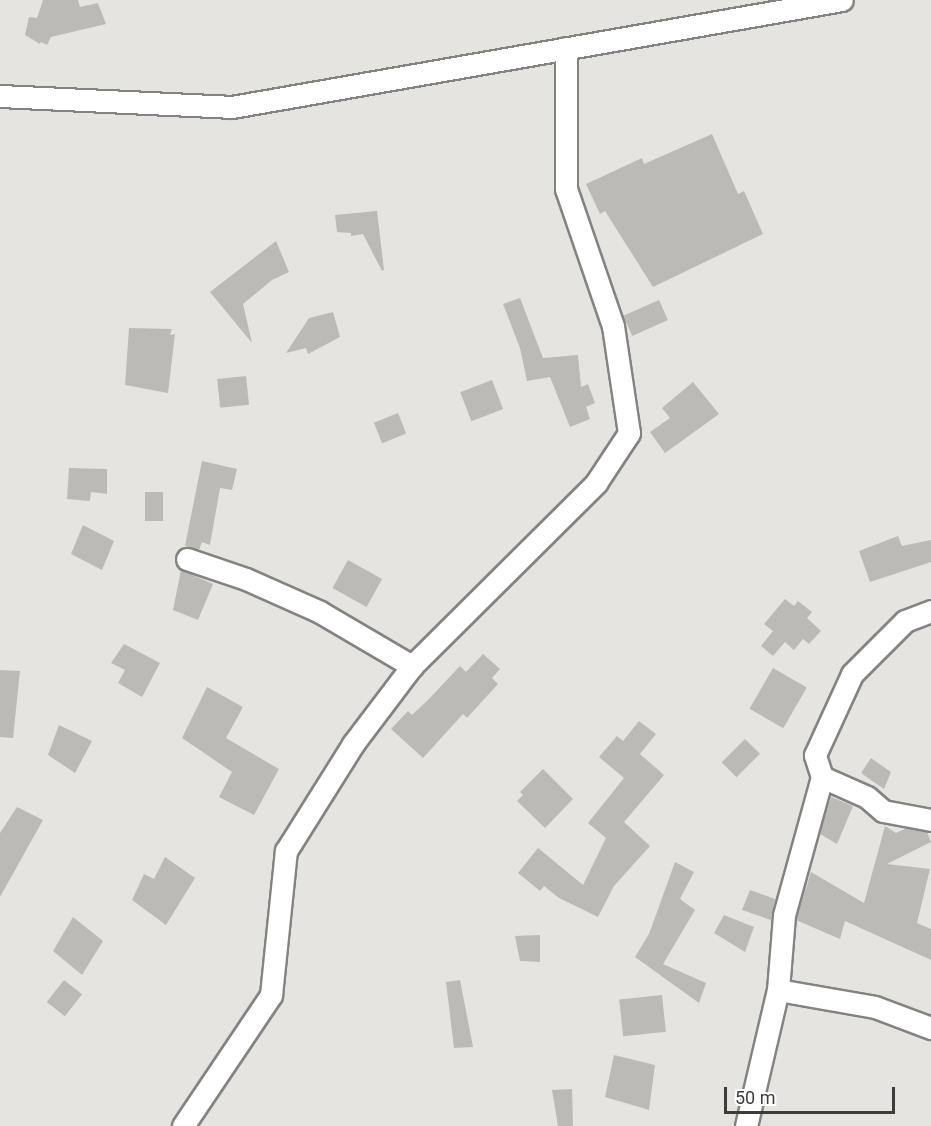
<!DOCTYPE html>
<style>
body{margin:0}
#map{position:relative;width:931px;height:1126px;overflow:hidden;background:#e6e4e0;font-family:Roboto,sans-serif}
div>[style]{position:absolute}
.building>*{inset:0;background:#bcbab7;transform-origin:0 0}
.roads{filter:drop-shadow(2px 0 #858380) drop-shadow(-2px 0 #858380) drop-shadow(0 2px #858380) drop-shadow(0 -2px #858380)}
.minor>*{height:21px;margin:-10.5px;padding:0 10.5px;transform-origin:10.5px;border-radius:10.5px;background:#fff}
span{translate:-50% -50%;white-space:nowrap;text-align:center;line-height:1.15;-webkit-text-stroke:4.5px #fff;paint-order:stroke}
.scale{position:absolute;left:724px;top:1087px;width:171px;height:27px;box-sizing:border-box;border:3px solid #3d3c3b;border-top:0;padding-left:8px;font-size:18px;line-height:21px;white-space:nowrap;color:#3d3c3b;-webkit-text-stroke:4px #fff;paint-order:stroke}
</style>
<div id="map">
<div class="building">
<div style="clip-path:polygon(43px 0,78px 0,80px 7px,98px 3px,106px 24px,51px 37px,47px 45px,41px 42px,40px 44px,25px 35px,29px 17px,37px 18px)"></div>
<div style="clip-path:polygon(712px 134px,738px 194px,744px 191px,763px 234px,653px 287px,605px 211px,600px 214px,586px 184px,642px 158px,644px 164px)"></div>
<div style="clip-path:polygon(377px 211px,384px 270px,382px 271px,363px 234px,351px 236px,351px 233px,337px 232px,335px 215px)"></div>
<div style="clip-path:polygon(276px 241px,289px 272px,272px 280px,243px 304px,252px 343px,210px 292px)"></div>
<div style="clip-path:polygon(520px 298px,543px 358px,578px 355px,581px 387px,588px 384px,595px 403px,586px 407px,590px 419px,570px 427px,550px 377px,527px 381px,520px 348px,503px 304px)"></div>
<div style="left:659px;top:300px;width:22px;height:39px;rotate:66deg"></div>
<div style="clip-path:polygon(333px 312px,340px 337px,308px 354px,306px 348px,286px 353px,309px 318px)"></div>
<div style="clip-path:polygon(129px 328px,172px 329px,170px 335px,175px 334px,168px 393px,125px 385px)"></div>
<div style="left:246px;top:376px;width:29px;height:29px;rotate:84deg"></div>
<div style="left:492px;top:380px;width:31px;height:34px;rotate:69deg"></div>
<div style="clip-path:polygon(693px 382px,719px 414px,665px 453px,650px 432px,670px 418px,662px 408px)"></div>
<div style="left:398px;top:413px;width:22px;height:26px;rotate:68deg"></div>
<div style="clip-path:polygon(202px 461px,237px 469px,232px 490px,220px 488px,210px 545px,202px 542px,199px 550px,185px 546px)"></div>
<div style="clip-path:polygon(69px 468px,107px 469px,107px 494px,91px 492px,90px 501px,67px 499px)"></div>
<div style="left:145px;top:492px;width:18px;height:29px"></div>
<div style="clip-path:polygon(83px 525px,114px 541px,102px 570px,71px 554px)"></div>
<div style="clip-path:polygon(898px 536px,902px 546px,931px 540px,931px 562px,870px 582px,859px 551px)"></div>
<div style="left:348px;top:560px;width:39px;height:32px;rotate:29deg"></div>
<div style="clip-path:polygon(181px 570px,213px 584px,198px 620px,173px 610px)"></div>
<div style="clip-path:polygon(785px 599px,794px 606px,798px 601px,812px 612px,807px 618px,821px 631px,809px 644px,803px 639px,794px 650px,785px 642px,773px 656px,761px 646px,773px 631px,764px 624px)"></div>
<div style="clip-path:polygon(124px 644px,160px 663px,142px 697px,118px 683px,125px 670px,111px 663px)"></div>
<div style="clip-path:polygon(483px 654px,500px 669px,492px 678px,498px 684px,467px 718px,463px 714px,423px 758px,391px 729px,408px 711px,412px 715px,429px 699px,460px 666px,466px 672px)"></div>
<div style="left:773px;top:668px;width:39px;height:47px;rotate:30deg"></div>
<div style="clip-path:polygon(0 670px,20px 671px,13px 738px,0 737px)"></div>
<div style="clip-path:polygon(207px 687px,243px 707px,226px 738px,279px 769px,254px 815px,219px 797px,232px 772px,182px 738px)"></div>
<div style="clip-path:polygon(639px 721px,656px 734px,640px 754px,664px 775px,624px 822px,650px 846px,614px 886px,598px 917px,559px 898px,544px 886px,540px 891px,518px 873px,538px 848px,583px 885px,606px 838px,588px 823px,624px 778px,599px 757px,617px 736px,623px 741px)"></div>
<div style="clip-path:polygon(59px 725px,92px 741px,75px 773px,48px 755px)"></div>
<div style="left:745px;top:739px;width:21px;height:33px;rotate:45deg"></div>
<div style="clip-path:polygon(871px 758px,891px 772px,884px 789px,861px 773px)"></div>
<div style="clip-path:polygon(543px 769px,573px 799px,545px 828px,517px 801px,523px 795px,520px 792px)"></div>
<div style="clip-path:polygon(831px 797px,853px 806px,837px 844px,820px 834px)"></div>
<div style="clip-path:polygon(17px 807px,43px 820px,0 897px,0 833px)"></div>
<div style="clip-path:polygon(885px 826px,896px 833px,907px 828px,927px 832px,931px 842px,887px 864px,930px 869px,917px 923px,931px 929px,931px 960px,845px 921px,840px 939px,796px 920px,811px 872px,864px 903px)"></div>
<div style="clip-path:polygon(165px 857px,195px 878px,166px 925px,132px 900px,144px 874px,154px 879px)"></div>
<div style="clip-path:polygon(675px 862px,694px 872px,680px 899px,695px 910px,663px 964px,706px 983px,699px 1003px,635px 957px,649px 934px)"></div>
<div style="clip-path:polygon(750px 890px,775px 899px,771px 920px,742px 910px)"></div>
<div style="clip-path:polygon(724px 915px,754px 927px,745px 952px,714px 933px)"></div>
<div style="clip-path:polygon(73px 917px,103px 941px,82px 975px,53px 951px)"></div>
<div style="clip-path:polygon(540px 935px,540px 962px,520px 961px,515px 936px)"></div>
<div style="left:64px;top:980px;width:23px;height:28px;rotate:38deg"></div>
<div style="clip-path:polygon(460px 980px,473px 1047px,454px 1048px,446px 982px)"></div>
<div style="left:662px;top:995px;width:37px;height:43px;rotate:84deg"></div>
<div style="clip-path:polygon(614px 1055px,655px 1065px,649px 1110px,605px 1097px)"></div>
<div style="clip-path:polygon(572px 1089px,573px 1126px,558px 1126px,552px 1090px)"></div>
</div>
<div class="roads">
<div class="minor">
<div style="left:0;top:96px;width:232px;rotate:2.7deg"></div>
<div style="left:232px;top:107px;width:619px;rotate:-9.95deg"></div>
<div style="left:187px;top:559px;width:62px;rotate:18.7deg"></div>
<div style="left:246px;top:579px;width:81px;rotate:24deg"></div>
<div style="left:320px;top:612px;width:107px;rotate:30.4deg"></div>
<div style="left:822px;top:777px;width:49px;rotate:24deg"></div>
<div style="left:867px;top:797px;width:21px;rotate:41deg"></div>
<div style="left:883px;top:811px;width:49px;rotate:10.6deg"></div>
<div style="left:778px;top:990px;width:98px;rotate:9.9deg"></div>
<div style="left:875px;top:1007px;width:60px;rotate:20.6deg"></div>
<div style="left:183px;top:1126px;width:158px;rotate:-56.1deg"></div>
<div style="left:271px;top:995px;width:145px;rotate:-84.1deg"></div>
<div style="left:286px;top:851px;width:126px;rotate:-57.9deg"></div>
<div style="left:353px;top:744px;width:98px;rotate:-52.9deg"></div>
<div style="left:412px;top:666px;width:260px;rotate:-44.8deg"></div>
<div style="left:596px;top:483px;width:60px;rotate:-56.6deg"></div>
<div style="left:629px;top:433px;width:108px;rotate:-98.5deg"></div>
<div style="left:613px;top:326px;width:145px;rotate:-108.9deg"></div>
<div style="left:566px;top:189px;width:141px;rotate:-90deg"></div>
<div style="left:746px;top:1126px;width:140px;rotate:-76.8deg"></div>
<div style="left:778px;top:990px;width:75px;rotate:-85.4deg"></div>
<div style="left:784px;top:915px;width:143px;rotate:-74.6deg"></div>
<div style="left:822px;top:777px;width:23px;rotate:-108deg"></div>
<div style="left:815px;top:755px;width:89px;rotate:-65.4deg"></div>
<div style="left:852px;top:674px;width:75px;rotate:-45deg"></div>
<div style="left:905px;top:621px;width:28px;rotate:-21deg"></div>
</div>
</div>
<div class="scale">50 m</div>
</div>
